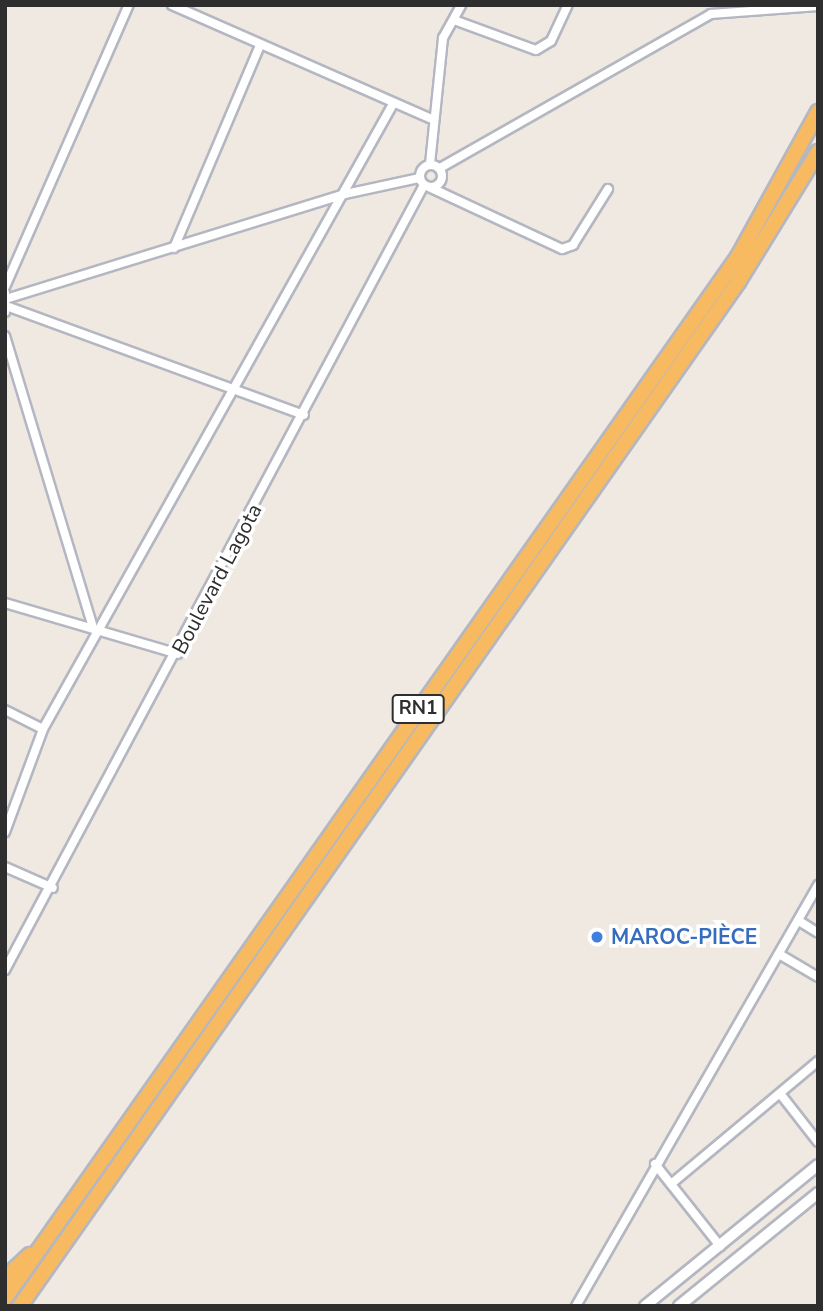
<!DOCTYPE html>
<meta charset="utf-8">
<style>
body{margin:0}
#map{position:relative;width:823px;height:1311px;overflow:hidden;background:#efe9e1;font-family:"Nunito Sans",sans-serif}
div>[style]{position:absolute}
.roads{filter:drop-shadow(2px 0 #b4b7c1) drop-shadow(-2px 0 #b4b7c1) drop-shadow(0 2px #b4b7c1) drop-shadow(0 -2px #b4b7c1)}
.minor>*{height:8px;margin:-4px;padding:0 4px;transform-origin:4px;border-radius:4px;background:#fff}
.minor>.ring{margin:-4px;padding:0;box-sizing:content-box;background:none;border:8px solid #fff;border-radius:50%}
.tertiary>*{height:10px;margin:-5px;padding:0 5px;transform-origin:5px;border-radius:5px;background:#fff}
.trunk>*{height:14px;margin:-7px;padding:0 7px;transform-origin:7px;border-radius:7px;background:#f8ba60}
.dots>*{width:19px;height:19px;translate:-50% -50%;box-sizing:border-box;border:4px solid #fff;border-radius:50%}
span{translate:-50% -50%;white-space:nowrap;text-align:center;line-height:1.15;-webkit-text-stroke:7px #fff;paint-order:stroke}
.shield-label span{padding:2px 5px;background:#fff;border:2px solid;border-radius:5px;-webkit-text-stroke-width:0}
.shield-label{font-size:19px;color:#2e2e2e;font-weight:700}
.street-label{font-size:21px;color:#2e2e2e}
.shop-label{font-size:21px;color:#366cbe;font-weight:700}
.left{translate:0 -50%;text-align:left}
.frame{position:absolute;inset:0;border:7px solid #2e2e2e;pointer-events:none}
</style>
<div id="map">
<div class="roads">
<div class="minor">
<div style="left:172px;top:5px;width:282px;rotate:23.7deg"></div>
<div style="left:454px;top:20px;width:87px;rotate:20.1deg"></div>
<div style="left:536px;top:50px;width:17px;rotate:-31deg"></div>
<div style="left:551px;top:41px;width:40px;rotate:-65deg"></div>
<div style="left:430px;top:164px;width:127px;rotate:-84.1deg"></div>
<div style="left:443px;top:38px;width:38px;rotate:-61deg"></div>
<div class="ring" style="left:420px;top:165px;width:14px;height:14px"></div>
<div style="left:440px;top:168px;width:312px;rotate:-29.6deg"></div>
<div style="left:711px;top:14px;width:107px;rotate:-4.3deg"></div>
<div style="left:429px;top:187px;width:147px;rotate:25deg"></div>
<div style="left:562px;top:249px;width:12px;rotate:-20deg"></div>
<div style="left:573px;top:245px;width:66px;rotate:-58deg"></div>
<div style="left:174px;top:248px;width:220px;rotate:-67deg"></div>
<div style="left:5px;top:287px;width:308px;rotate:-66.3deg"></div>
<div style="left:5px;top:293px;width:19px;rotate:90deg"></div>
<div style="left:9px;top:298px;width:352px;rotate:-17.2deg"></div>
<div style="left:345px;top:194px;width:76px;rotate:-12.2deg"></div>
<div style="left:9px;top:307px;width:314px;rotate:20.1deg"></div>
<div style="left:5px;top:336px;width:301px;rotate:73.2deg"></div>
<div style="left:5px;top:603px;width:180px;rotate:16.4deg"></div>
<div style="left:5px;top:710px;width:42px;rotate:26.6deg"></div>
<div style="left:5px;top:832px;width:110px;rotate:-69.7deg"></div>
<div style="left:43px;top:729px;width:716px;rotate:-60.75deg"></div>
<div style="left:5px;top:867px;width:52px;rotate:23.6deg"></div>
<div style="left:799px;top:921px;width:22px;rotate:32deg"></div>
<div style="left:779px;top:954px;width:45px;rotate:30.5deg"></div>
<div style="left:5px;top:970px;width:890px;rotate:-61.91deg"></div>
<div style="left:782px;top:1096px;width:58px;rotate:52deg"></div>
<div style="left:655px;top:1164px;width:105px;rotate:51.6deg"></div>
<div style="left:671px;top:1184px;width:192px;rotate:-39.9deg"></div>
<div style="left:576px;top:1306px;width:486px;rotate:-60.1deg"></div>
</div>
<div class="tertiary">
<div style="left:645px;top:1306px;width:223px;rotate:-39.2deg"></div>
<div style="left:679px;top:1306px;width:179px;rotate:-39.1deg"></div>
</div>
<div class="trunk">
<div style="left:5px;top:1278px;width:34px;rotate:-43deg"></div>
<div style="left:5px;top:1298px;width:1273px;rotate:-54.85deg"></div>
<div style="left:738px;top:257px;width:166px;rotate:-61.1deg"></div>
<div style="left:20px;top:1306px;width:1251px;rotate:-54.96deg"></div>
<div style="left:738px;top:282px;width:153px;rotate:-58.4deg"></div>
</div>
</div>
<div class="dots">
<div style="left:597px;top:937px;background:#3f7fe0"></div>
</div>
<div class="shield-label">
<span style="left:418px;top:709px">RN1</span>
</div>
<div class="street-label">
<span style="left:217px;top:579px;rotate:-62deg">Boulevard Lagota</span>
</div>
<div class="shop-label">
<span class="left" style="left:611px;top:937px">MAROC-PIÈCE</span>
</div>
<div class="frame"></div>
</div>
